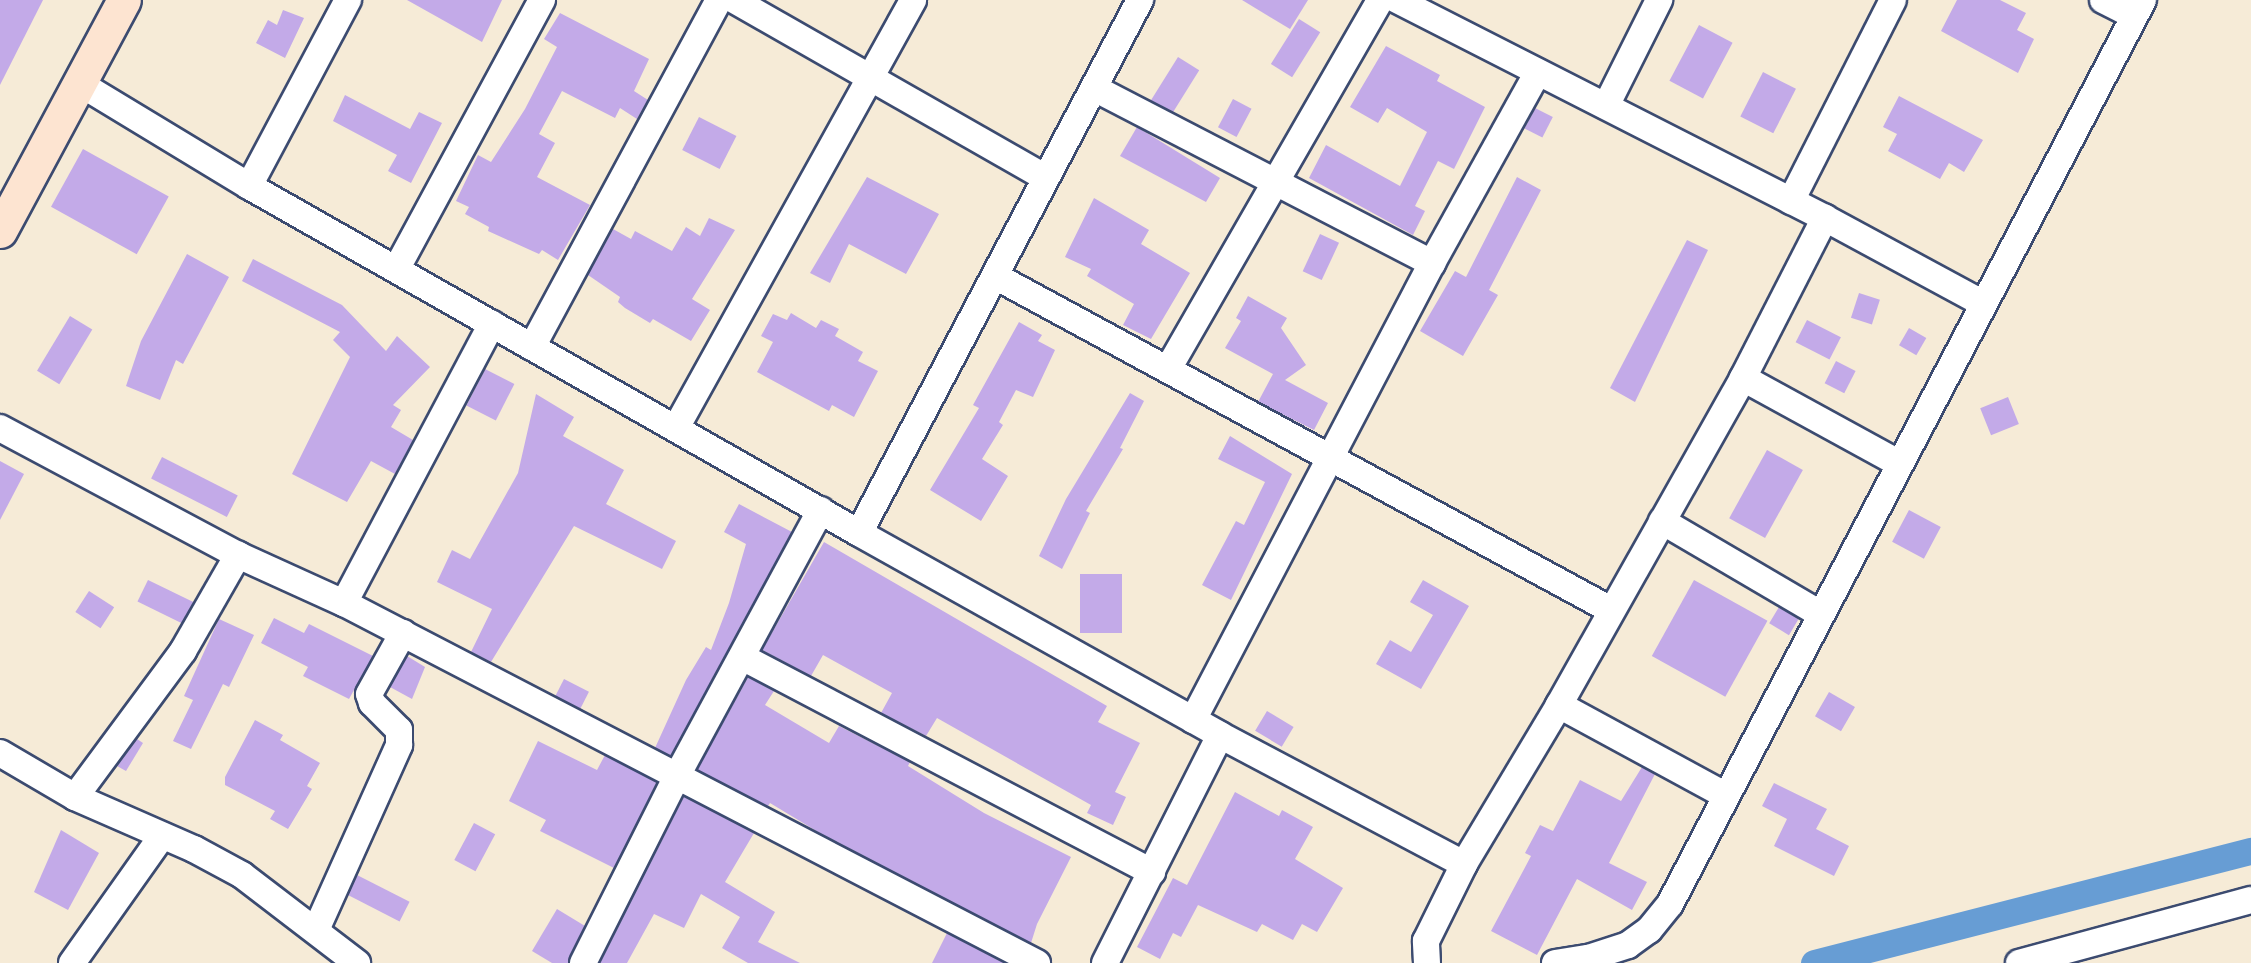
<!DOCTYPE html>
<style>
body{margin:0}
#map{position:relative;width:2251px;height:963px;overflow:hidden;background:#f6ebd7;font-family:"Gentium Book Plus",serif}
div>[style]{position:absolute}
.canal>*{height:27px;margin:-13.5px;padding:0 13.5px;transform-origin:13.5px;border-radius:13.5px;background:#679dd4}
.building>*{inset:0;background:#c3aae8;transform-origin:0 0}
.roads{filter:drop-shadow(2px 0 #3c4b70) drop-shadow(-2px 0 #3c4b70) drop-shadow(0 2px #3c4b70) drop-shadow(0 -2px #3c4b70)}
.street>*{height:26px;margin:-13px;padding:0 13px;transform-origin:13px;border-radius:13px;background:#fff}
.secondary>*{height:33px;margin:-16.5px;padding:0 16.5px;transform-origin:16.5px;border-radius:16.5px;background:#fde4d1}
span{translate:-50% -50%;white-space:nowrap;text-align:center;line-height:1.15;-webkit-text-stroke:6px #fbf7ec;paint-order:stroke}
</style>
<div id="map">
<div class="canal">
<div style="left:1814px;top:963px;width:451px;rotate:-14.4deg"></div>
</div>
<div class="building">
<div style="clip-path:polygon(0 0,43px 0,0 85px)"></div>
<div style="clip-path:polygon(407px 0,502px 0,482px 42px)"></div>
<div style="clip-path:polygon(1242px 0,1308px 0,1290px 29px)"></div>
<div style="clip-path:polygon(1957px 0,2000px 0,2026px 13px,2017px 30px,2034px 39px,2018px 73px,1941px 31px)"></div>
<div style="clip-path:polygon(283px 10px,304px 18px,285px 58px,256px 43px,268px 20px,277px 25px)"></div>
<div style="clip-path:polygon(560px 13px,649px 59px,634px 91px,648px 100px,637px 119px,620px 108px,615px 118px,562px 91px,539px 134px,555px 143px,537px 177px,590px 205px,558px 260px,542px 250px,539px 254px,488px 231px,489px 227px,465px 214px,469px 207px,456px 201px,478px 155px,491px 162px,525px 109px,557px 47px,544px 39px)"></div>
<div style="left:1299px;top:19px;width:25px;height:53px;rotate:32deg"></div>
<div style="left:1699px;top:25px;width:38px;height:63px;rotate:28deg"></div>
<div style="clip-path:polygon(1386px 46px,1440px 75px,1437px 81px,1485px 107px,1454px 169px,1438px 161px,1415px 206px,1425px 211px,1413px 235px,1309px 178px,1326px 145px,1400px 186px,1427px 132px,1387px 108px,1378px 123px,1350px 107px)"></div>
<div style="left:1178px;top:57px;width:25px;height:51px;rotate:32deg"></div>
<div style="left:1763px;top:72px;width:37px;height:50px;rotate:27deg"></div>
<div style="clip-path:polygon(345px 95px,410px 129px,419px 112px,442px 123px,411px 183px,388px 171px,397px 155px,333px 121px)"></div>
<div style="clip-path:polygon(1899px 96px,1983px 140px,1964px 172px,1949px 163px,1940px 179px,1888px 151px,1897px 134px,1883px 127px)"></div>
<div style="left:1233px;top:99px;width:21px;height:32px;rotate:28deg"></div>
<div style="left:1535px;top:108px;width:20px;height:23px;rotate:27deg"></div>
<div style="left:699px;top:117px;width:42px;height:37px;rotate:27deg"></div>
<div style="clip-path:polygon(1137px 127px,1220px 178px,1206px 202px,1120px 156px)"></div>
<div style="left:83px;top:149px;width:98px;height:66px;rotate:29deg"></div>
<div style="clip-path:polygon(867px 177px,939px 214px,906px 274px,849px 244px,830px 283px,810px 273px)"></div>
<div style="clip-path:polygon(1517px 177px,1541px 190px,1489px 290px,1498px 295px,1463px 356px,1420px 331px,1455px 271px,1466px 277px)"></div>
<div style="clip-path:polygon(1094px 198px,1149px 230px,1141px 244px,1190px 273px,1151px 339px,1123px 325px,1134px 304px,1087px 276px,1091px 269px,1065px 257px)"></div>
<div style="clip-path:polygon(709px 218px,735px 230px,692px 299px,710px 310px,691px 341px,653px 319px,650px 323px,625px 308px,618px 302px,620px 297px,588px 275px,613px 229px,631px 239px,635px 231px,672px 251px,686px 227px,700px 236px)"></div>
<div style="left:1320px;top:234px;width:21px;height:41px;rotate:25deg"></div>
<div style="clip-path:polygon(1687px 240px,1708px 250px,1635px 402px,1610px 388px)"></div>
<div style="clip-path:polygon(187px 254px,229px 277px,183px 364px,176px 360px,160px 400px,126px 386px,141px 341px)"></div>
<div style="clip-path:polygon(253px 259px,342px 305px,386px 351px,397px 336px,430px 367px,393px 405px,401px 410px,391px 427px,413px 440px,395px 474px,371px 461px,347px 502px,292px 474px,350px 357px,333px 340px,340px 332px,242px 281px)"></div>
<div style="left:1859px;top:293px;width:22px;height:26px;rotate:18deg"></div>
<div style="clip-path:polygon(1248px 296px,1287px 318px,1281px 328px,1306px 365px,1285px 380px,1328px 403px,1314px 430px,1258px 402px,1273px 374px,1225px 348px,1241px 321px,1236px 318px)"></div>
<div style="clip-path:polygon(791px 313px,816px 328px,821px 320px,839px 329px,835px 336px,863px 352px,858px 361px,878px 371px,854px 417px,832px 405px,829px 411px,757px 372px,773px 342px,761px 336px,773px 314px,787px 320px)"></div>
<div style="left:70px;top:316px;width:26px;height:64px;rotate:31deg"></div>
<div style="left:1807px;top:320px;width:38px;height:25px;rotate:27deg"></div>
<div style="clip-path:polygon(1019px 322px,1042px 335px,1038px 341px,1055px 350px,1033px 397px,1016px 390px,999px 422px,1003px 425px,982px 459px,1008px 476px,981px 521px,930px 490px,979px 408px,973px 405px)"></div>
<div style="left:1909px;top:328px;width:20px;height:20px;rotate:30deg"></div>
<div style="left:1836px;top:361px;width:22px;height:25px;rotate:27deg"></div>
<div style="left:485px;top:369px;width:33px;height:41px;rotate:27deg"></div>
<div style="clip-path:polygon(1130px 393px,1144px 401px,1120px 448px,1123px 449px,1086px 511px,1090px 513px,1062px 569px,1039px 556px,1066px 499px)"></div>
<div style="clip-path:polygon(536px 394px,574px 417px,563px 436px,624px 470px,606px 504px,676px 541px,662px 569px,574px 526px,491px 662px,471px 652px,492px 609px,437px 582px,452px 550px,470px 559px,518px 473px)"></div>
<div style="left:2008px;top:397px;width:29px;height:30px;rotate:68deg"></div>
<div style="clip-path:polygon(1230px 436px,1292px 474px,1231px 600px,1202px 585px,1236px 521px,1244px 525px,1265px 482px,1218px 459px)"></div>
<div style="left:1767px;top:450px;width:41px;height:78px;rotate:29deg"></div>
<div style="left:162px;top:457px;width:85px;height:24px;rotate:27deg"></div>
<div style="clip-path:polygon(0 461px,24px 474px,0 520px)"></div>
<div style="clip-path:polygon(739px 504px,792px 532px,671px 756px,655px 748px,686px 680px,706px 647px,711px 650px,729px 603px,746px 544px,724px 532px)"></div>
<div style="left:1909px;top:510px;width:36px;height:36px;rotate:28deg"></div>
<div style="clip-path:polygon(824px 542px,1107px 706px,1098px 722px,1140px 743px,1115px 792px,1126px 797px,1113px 825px,1087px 813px,1091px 805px,937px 718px,926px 736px,881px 713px,892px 693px,823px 655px,811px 676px,762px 650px)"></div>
<div style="left:1080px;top:574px;width:42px;height:59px"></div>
<div style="left:148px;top:580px;width:51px;height:24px;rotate:26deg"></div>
<div style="clip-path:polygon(1423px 580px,1469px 606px,1421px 689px,1376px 664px,1390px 640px,1411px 652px,1433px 615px,1410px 602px)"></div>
<div style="left:1694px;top:580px;width:84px;height:87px;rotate:29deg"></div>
<div style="left:89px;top:591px;width:30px;height:25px;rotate:33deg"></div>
<div style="left:1779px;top:607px;width:23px;height:19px;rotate:31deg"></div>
<div style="clip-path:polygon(274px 618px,304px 633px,309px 624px,373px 656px,349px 699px,303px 676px,308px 667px,261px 643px)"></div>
<div style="clip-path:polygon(219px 619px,254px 635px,229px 687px,223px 684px,191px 749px,173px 741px,193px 700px,184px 696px)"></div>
<div style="clip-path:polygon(407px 656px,425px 667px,412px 699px,390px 687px)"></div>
<div style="clip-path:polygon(748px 677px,774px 691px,765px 705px,829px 743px,839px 726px,910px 762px,908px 766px,984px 813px,1071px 857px,1037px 924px,1031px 943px,828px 838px,770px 803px,768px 806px,697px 770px)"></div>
<div style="left:564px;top:679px;width:28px;height:19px;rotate:27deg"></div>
<div style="left:1829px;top:692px;width:30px;height:28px;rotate:30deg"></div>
<div style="left:1267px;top:711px;width:31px;height:23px;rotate:31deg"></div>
<div style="clip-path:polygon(255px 720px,283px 735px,280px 740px,320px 763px,307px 786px,312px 789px,288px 829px,270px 819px,275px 811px,225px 785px,225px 777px)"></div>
<div style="clip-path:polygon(137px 739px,143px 743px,126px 771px,117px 766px)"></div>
<div style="clip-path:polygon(538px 741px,597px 770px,605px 755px,657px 782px,614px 868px,540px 831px,546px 820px,509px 801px)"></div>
<div style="clip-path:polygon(1642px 767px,1655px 774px,1609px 863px,1647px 882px,1632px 910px,1577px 879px,1537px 955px,1491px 931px,1531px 856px,1525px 853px,1540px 825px,1553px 831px,1580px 780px,1621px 801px)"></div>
<div style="clip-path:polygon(1774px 783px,1827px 809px,1816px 829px,1849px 846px,1834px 876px,1774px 846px,1787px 819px,1762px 806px)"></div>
<div style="clip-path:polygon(1235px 792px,1279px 816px,1282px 810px,1313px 827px,1295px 859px,1343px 888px,1317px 932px,1302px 924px,1293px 940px,1262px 924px,1257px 932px,1198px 905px,1181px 937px,1173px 933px,1160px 959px,1137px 947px,1173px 878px,1187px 885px)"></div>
<div style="clip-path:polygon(684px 796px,754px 833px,725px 882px,775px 912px,758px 942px,800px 963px,748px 963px,722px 948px,740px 917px,701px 894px,684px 928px,654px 914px,627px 963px,600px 963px)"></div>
<div style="left:474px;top:823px;width:24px;height:42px;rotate:28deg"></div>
<div style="clip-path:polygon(61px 830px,99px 853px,68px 910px,34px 892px)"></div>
<div style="left:357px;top:875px;width:59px;height:22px;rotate:27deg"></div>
<div style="clip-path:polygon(557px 909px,585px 926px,568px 963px,552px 963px,532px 951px)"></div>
<div style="clip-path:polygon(947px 933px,1004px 963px,932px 963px)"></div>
</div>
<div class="roads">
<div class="street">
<div style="left:734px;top:0;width:359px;rotate:29.7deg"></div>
<div style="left:1397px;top:0;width:480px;rotate:27deg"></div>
<div style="left:1825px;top:218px;width:179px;rotate:28.4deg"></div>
<div style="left:2103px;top:0;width:35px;rotate:27deg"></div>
<div style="left:79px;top:83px;width:199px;rotate:31.2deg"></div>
<div style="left:249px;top:186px;width:702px;rotate:29.63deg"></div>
<div style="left:859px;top:533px;width:414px;rotate:29.2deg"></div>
<div style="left:1220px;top:735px;width:276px;rotate:27.9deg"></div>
<div style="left:1094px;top:88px;width:381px;rotate:27.4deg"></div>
<div style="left:1606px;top:106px;width:119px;rotate:-63.4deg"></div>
<div style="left:249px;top:186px;width:211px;rotate:-62deg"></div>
<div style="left:1791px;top:201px;width:225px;rotate:-63.1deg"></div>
<div style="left:397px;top:268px;width:305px;rotate:-61.6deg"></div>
<div style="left:995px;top:276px;width:701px;rotate:28.47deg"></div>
<div style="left:532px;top:347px;width:394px;rotate:-61.7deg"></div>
<div style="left:1168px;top:369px;width:426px;rotate:-60.1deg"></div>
<div style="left:1743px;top:378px;width:177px;rotate:28.7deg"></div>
<div style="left:0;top:428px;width:270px;rotate:28.1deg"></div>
<div style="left:238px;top:555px;width:116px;rotate:24.4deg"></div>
<div style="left:344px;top:603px;width:781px;rotate:27.45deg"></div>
<div style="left:676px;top:428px;width:489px;rotate:-61deg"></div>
<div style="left:1662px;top:521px;width:182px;rotate:30.4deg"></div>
<div style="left:859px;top:533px;width:603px;rotate:-62.2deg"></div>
<div style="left:344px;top:603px;width:316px;rotate:-62.1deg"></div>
<div style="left:744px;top:658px;width:461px;rotate:27.7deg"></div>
<div style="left:1559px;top:705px;width:189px;rotate:28.5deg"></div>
<div style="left:1193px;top:720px;width:516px;rotate:-62.39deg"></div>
<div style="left:1432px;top:263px;width:218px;rotate:-61deg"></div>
<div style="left:0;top:753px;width:87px;rotate:30.4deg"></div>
<div style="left:75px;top:797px;width:130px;rotate:23.6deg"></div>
<div style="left:194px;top:849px;width:55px;rotate:28.4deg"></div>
<div style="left:242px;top:875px;width:145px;rotate:37.4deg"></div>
<div style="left:75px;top:797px;width:182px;rotate:-53.5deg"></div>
<div style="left:183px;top:651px;width:111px;rotate:-60.2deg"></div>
<div style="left:316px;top:930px;width:203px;rotate:-65.8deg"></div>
<div style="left:399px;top:745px;width:15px;rotate:-90deg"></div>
<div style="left:399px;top:730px;width:38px;rotate:-135deg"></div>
<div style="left:372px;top:703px;width:9px;rotate:-108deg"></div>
<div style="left:369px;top:694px;width:70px;rotate:-60.9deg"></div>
<div style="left:72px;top:963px;width:156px;rotate:-54.7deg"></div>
<div style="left:583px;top:963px;width:212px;rotate:-63.3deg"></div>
<div style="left:678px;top:774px;width:300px;rotate:-61.6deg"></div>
<div style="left:1105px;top:963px;width:255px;rotate:-63.2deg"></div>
<div style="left:1427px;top:963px;width:22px;rotate:-93deg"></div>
<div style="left:1426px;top:941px;width:86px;rotate:-63.7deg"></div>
<div style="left:1464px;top:864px;width:185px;rotate:-59.1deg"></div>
<div style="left:1559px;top:705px;width:375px;rotate:-60.6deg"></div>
<div style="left:1743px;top:378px;width:180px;rotate:-62.9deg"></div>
<div style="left:1555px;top:963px;width:33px;rotate:-9deg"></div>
<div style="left:1588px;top:958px;width:42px;rotate:-18deg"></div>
<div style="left:1628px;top:945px;width:26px;rotate:-36deg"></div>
<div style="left:1649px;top:930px;width:33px;rotate:-51deg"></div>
<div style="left:1670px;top:904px;width:1020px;rotate:-62.38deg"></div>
<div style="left:2019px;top:963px;width:240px;rotate:-15.2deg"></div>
</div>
<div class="secondary">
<div style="left:0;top:231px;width:262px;rotate:-61.8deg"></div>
</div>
</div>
</div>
